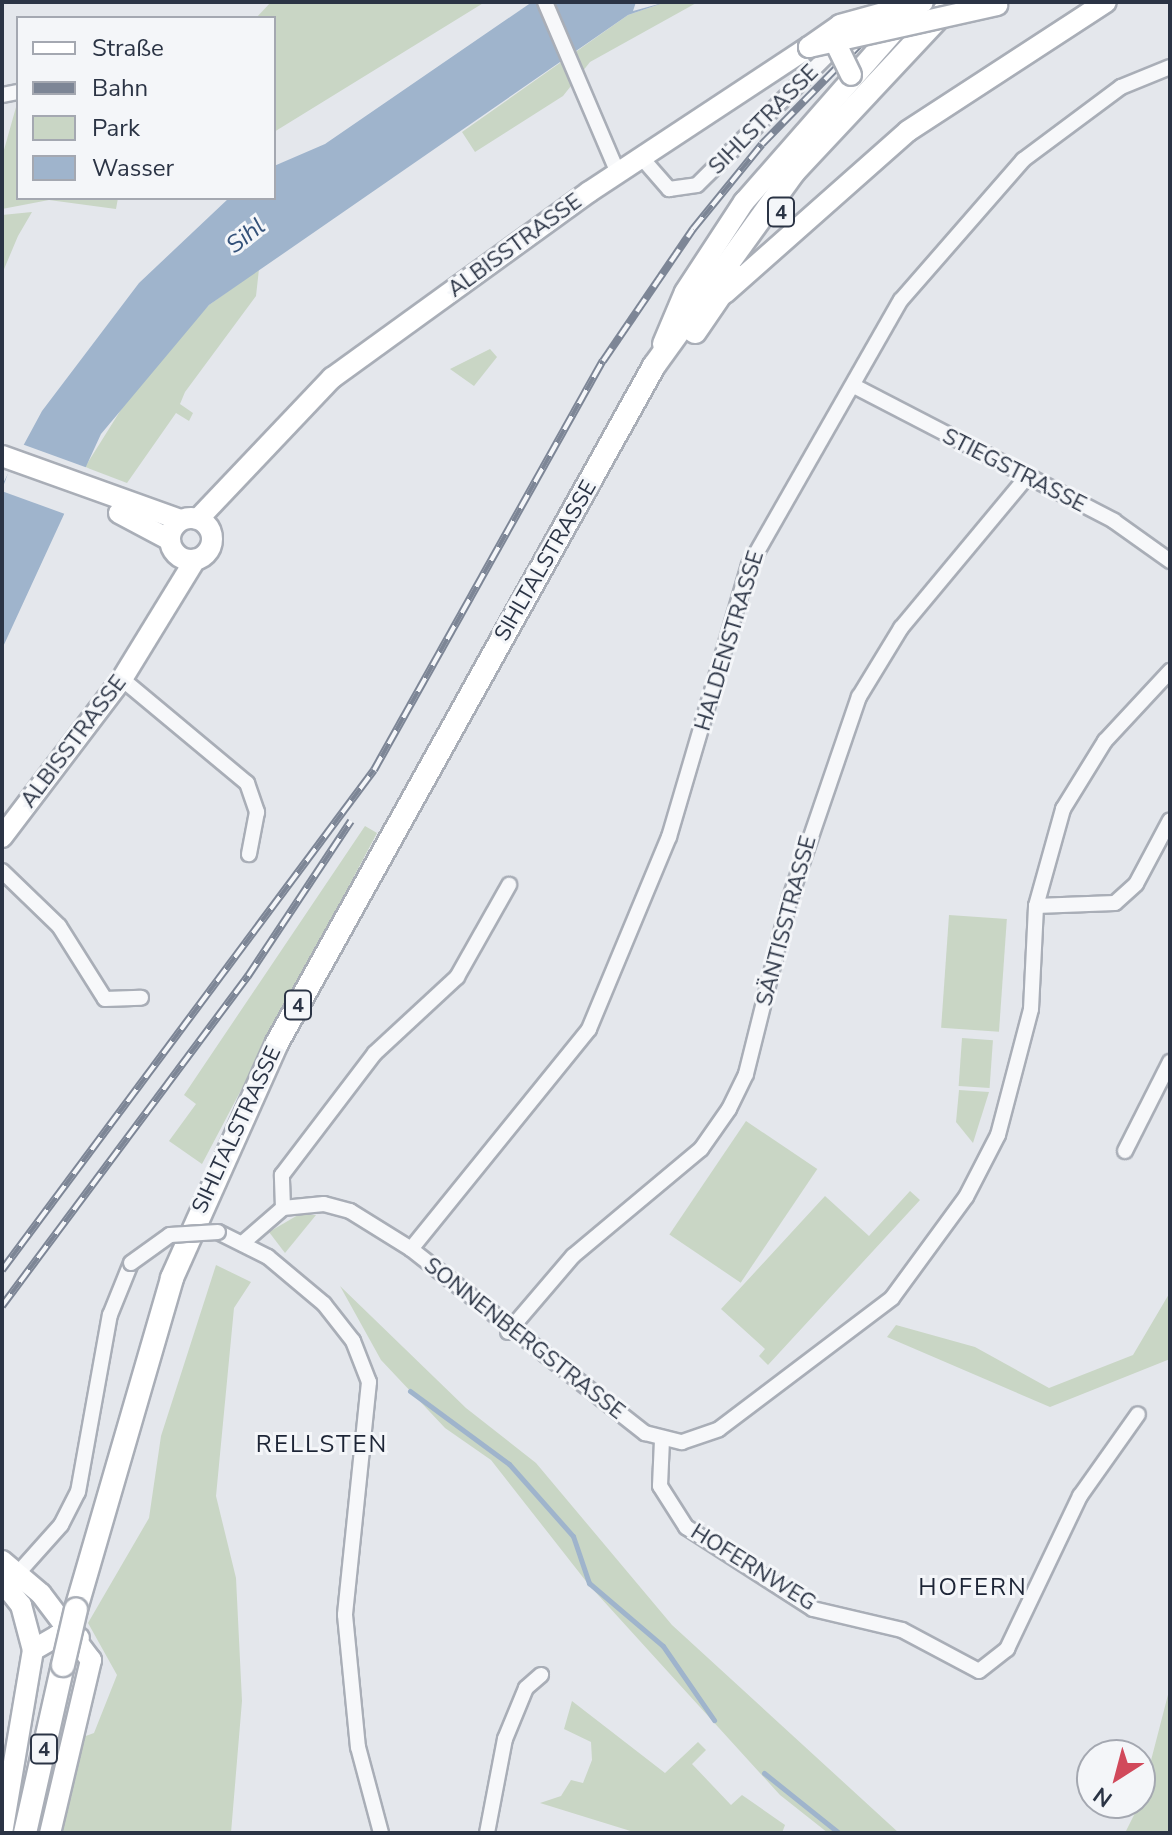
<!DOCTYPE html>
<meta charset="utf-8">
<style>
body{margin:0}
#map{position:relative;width:1172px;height:1835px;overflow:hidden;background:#e4e7ec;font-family:"Nunito Sans",sans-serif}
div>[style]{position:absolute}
.green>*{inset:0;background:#c9d6c5;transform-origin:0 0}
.water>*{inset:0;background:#9fb4cc}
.pier>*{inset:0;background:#e4e7ec;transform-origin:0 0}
.stream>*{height:5px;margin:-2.5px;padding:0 2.5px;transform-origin:2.5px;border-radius:2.5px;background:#9fb4cc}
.roads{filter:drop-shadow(2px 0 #a9aeb7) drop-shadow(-2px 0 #a9aeb7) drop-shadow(0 2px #a9aeb7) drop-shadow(0 -2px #a9aeb7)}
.street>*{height:14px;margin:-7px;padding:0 7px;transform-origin:7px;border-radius:7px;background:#f7f8fa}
.secondary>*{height:20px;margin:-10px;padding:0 10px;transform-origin:10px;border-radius:10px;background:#fff}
.secondary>.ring{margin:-10px;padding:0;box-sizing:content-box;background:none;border:20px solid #fff;border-radius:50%}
.primary>*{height:22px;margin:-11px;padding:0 11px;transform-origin:11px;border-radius:11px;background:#fff}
.rail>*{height:8px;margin-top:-4px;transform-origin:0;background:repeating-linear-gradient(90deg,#f4f6f9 0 15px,#7d8696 0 30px);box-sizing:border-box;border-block:2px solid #7d8696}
.bridges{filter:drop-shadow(2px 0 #a9aeb7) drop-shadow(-2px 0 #a9aeb7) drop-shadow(0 2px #a9aeb7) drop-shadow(0 -2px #a9aeb7)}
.street-bridge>*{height:14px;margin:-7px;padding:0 7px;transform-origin:7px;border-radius:7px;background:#f7f8fa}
.secondary-bridge>*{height:20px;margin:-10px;padding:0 10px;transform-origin:10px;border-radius:10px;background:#fff}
.primary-bridge>*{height:22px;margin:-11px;padding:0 11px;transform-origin:11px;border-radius:11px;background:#fff}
span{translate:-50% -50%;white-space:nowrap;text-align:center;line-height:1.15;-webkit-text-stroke:6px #f4f6f9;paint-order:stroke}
.shield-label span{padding:2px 6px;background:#f4f6f9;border:2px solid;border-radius:6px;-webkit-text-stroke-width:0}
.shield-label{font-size:20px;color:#2b3445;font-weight:700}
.street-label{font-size:22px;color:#2b3445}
.water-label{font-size:24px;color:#34527a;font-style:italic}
.neighbourhood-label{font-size:24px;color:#1d2536;letter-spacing:2px}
.frame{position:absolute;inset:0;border:4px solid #2b3445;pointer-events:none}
.legend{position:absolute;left:16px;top:16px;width:260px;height:184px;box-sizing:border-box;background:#f4f6f9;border:2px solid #a4a8b1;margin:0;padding:10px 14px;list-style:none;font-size:24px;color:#2b3445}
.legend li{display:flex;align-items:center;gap:16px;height:40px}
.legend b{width:40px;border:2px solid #a4a8b1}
.north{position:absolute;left:1076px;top:1739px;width:80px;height:80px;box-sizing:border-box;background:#f4f6f9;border:2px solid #a4a8b1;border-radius:50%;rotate:216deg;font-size:22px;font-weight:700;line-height:32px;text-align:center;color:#2b3445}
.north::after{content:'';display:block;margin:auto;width:28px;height:36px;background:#d1495b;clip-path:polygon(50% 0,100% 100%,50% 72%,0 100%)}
</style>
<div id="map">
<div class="green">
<div style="clip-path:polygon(271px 2px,485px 2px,274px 132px,274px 18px,256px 18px)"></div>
<div style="clip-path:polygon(666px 2px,698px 2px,590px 62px,563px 96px,475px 152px,462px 132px,628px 15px)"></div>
<div style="clip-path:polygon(18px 100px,18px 198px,118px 198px,116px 209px,49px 200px,2px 209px,2px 157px)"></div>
<div style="clip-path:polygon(32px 212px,18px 236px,2px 274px,2px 215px)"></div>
<div style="clip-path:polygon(259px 269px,256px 296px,185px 392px,180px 404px,193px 413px,189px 421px,176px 413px,127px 483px,85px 467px,139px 381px,209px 305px)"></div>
<div style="clip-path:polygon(490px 349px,497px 357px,474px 386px,450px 369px)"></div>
<div style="clip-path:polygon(365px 826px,377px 833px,202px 1164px,169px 1141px,196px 1104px,184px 1095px)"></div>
<div style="left:949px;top:915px;width:58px;height:113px;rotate:4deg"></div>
<div style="left:962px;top:1038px;width:31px;height:48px;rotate:4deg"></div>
<div style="clip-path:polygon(959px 1090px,989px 1092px,973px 1143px,956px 1122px)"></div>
<div style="left:746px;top:1121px;width:86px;height:137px;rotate:34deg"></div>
<div style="clip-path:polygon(910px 1191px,920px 1200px,768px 1365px,759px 1356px,765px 1349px,721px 1309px,825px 1196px,869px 1236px)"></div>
<div style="clip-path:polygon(298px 1215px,316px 1215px,285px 1253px,269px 1232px)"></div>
<div style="clip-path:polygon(1170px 1263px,1170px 1359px,1050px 1407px,887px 1337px,896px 1325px,975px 1347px,1049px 1388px,1133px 1355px,1169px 1294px)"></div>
<div style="clip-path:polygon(216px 1265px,251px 1282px,234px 1308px,216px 1496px,236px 1578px,242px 1701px,231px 1833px,62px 1833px,83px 1737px,94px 1733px,117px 1675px,88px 1623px,149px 1518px,161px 1436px)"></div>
<div style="clip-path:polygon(340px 1286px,466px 1408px,536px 1463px,672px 1625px,899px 1833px,828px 1833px,780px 1795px,589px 1585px,491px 1460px,445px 1428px,381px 1360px)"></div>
<div style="clip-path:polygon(1170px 1687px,1170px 1833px,1125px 1833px,1140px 1803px)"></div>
<div style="clip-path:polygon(572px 1701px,665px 1773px,698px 1742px,706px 1750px,692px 1764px,731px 1805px,742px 1795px,785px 1825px,782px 1833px,637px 1833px,540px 1803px,561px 1796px,571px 1780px,583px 1783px,592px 1760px,591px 1742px,564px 1729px)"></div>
</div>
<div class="water">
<div style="clip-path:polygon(532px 2px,636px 2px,633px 11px,666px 2px,628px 15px,209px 305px,101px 434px,2px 649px,2px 485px,42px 411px,139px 283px,229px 198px,274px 198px,274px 166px,325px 144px)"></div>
</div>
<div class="pier">
<div style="left:19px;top:443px;width:74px;height:51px;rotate:20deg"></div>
</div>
<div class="stream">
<div style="left:410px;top:1391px;width:123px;rotate:36.4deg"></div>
<div style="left:509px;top:1464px;width:96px;rotate:48.4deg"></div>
<div style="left:573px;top:1536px;width:50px;rotate:71.2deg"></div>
<div style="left:589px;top:1583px;width:97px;rotate:40.4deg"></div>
<div style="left:663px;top:1646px;width:90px;rotate:55.4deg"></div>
<div style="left:764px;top:1773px;width:96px;rotate:38.7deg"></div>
</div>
<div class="roads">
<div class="street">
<div style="left:545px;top:2px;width:186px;rotate:66.9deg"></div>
<div style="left:2px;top:95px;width:16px;rotate:-11deg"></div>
<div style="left:641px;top:157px;width:43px;rotate:48.8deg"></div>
<div style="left:669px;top:189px;width:28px;rotate:-8deg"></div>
<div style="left:697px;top:185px;width:203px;rotate:-44.8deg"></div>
<div style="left:854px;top:386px;width:293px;rotate:27.4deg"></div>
<div style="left:1114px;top:521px;width:69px;rotate:35.5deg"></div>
<div style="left:122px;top:679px;width:163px;rotate:39.8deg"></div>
<div style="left:247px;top:783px;width:31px;rotate:71deg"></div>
<div style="left:257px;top:812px;width:43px;rotate:100.8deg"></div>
<div style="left:2px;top:871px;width:79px;rotate:44deg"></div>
<div style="left:59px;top:926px;width:86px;rotate:57.8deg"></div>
<div style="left:105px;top:999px;width:36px;rotate:-2deg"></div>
<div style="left:1036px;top:906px;width:79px;rotate:-2.2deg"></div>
<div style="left:1115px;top:903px;width:28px;rotate:-42deg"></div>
<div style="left:1136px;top:884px;width:72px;rotate:-62deg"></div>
<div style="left:1125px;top:1151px;width:100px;rotate:-63.2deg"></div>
<div style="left:283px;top:1208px;width:33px;rotate:-92deg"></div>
<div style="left:282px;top:1175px;width:153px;rotate:-52.7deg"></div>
<div style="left:375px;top:1053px;width:112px;rotate:-42.8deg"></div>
<div style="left:457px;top:977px;width:106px;rotate:-60.5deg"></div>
<div style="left:218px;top:1232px;width:56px;rotate:26.6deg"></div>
<div style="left:268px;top:1257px;width:73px;rotate:40deg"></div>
<div style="left:324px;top:1304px;width:47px;rotate:51.9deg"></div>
<div style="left:353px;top:1341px;width:44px;rotate:68.7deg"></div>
<div style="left:369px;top:1382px;width:234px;rotate:95.9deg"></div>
<div style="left:345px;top:1615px;width:133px;rotate:84.4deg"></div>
<div style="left:358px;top:1747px;width:89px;rotate:75deg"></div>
<div style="left:245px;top:1241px;width:50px;rotate:-41deg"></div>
<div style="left:283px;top:1208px;width:41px;rotate:-5.6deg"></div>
<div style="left:324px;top:1204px;width:27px;rotate:15deg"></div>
<div style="left:350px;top:1211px;width:72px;rotate:31.9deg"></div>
<div style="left:411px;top:1249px;width:298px;rotate:38.2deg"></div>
<div style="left:645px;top:1433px;width:38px;rotate:14deg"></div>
<div style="left:682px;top:1442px;width:39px;rotate:-19deg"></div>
<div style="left:719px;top:1429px;width:217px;rotate:-37.1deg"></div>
<div style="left:892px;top:1298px;width:125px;rotate:-53.8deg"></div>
<div style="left:966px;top:1197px;width:70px;rotate:-62.7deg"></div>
<div style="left:998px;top:1135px;width:130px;rotate:-75.3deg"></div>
<div style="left:1031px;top:1009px;width:103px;rotate:-87.2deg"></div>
<div style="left:1036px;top:906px;width:101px;rotate:-74.4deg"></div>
<div style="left:1063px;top:809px;width:80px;rotate:-58.3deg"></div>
<div style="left:1105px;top:741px;width:96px;rotate:-47.1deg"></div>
<div style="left:411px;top:1249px;width:283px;rotate:-51deg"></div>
<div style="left:589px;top:1029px;width:208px;rotate:-67.4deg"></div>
<div style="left:669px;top:837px;width:283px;rotate:-73.6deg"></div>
<div style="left:749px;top:566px;width:306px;rotate:-60.3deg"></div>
<div style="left:901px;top:300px;width:186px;rotate:-48.9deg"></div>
<div style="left:1023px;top:160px;width:122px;rotate:-36.7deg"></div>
<div style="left:1121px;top:87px;width:53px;rotate:-22.2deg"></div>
<div style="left:508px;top:1332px;width:100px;rotate:-49.5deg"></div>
<div style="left:573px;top:1256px;width:167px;rotate:-39.9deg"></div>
<div style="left:701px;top:1149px;width:49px;rotate:-55deg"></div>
<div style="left:729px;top:1109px;width:39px;rotate:-64deg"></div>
<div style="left:746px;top:1074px;width:181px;rotate:-76deg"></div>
<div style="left:790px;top:898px;width:213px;rotate:-71.1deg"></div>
<div style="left:859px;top:697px;width:81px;rotate:-58.7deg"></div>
<div style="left:901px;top:628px;width:195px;rotate:-50.2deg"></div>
<div style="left:662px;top:1440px;width:46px;rotate:92.5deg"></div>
<div style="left:660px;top:1486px;width:49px;rotate:57.6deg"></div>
<div style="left:686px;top:1527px;width:151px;rotate:32.8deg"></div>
<div style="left:813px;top:1609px;width:91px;rotate:13.3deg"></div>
<div style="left:902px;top:1630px;width:87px;rotate:28deg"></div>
<div style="left:979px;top:1671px;width:36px;rotate:-38deg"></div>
<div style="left:1007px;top:1649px;width:170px;rotate:-64.5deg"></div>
<div style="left:1080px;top:1496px;width:100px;rotate:-54.7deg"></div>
<div style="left:19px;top:1572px;width:63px;rotate:-48.2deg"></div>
<div style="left:61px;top:1525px;width:37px;rotate:-63deg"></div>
<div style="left:78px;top:1492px;width:180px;rotate:-79.8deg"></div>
<div style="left:110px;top:1315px;width:56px;rotate:-68deg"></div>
<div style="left:487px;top:1833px;width:96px;rotate:-79.2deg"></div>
<div style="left:505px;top:1739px;width:55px;rotate:-67.6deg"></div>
<div style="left:526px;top:1688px;width:20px;rotate:-41deg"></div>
</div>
<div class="secondary">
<div style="left:725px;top:293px;width:244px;rotate:-41.5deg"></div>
<div style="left:908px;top:131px;width:236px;rotate:-33.1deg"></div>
<div style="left:663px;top:344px;width:56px;rotate:-67.1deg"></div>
<div style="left:685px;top:292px;width:108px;rotate:-56.8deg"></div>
<div style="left:744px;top:202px;width:240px;rotate:-48.7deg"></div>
<div style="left:2px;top:456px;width:190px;rotate:19.7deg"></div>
<div style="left:119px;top:513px;width:58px;rotate:27.9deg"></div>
<div class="ring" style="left:170px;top:518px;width:22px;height:22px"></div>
<div style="left:198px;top:519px;width:195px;rotate:-46.5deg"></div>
<div style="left:332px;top:378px;width:317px;rotate:-35.9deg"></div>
<div style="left:589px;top:192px;width:263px;rotate:-33.4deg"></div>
<div style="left:2px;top:837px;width:198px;rotate:-52.8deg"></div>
<div style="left:122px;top:679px;width:140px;rotate:-58.5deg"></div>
<div style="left:2px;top:1561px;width:51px;rotate:40.2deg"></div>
<div style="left:41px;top:1594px;width:83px;rotate:52.9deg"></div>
<div style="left:91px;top:1660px;width:178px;rotate:103.3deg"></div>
<div style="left:2px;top:1581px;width:31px;rotate:52deg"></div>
<div style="left:21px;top:1605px;width:47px;rotate:75.1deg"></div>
<div style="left:33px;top:1650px;width:186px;rotate:99.6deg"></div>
<div style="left:33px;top:1650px;width:28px;rotate:-30deg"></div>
<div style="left:57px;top:1636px;width:22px;rotate:5deg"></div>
</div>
<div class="primary">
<div style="left:695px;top:332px;width:69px;rotate:-55.6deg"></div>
<div style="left:76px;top:1609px;width:345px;rotate:-73.8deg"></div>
<div style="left:172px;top:1278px;width:257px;rotate:-65.9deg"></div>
<div style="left:277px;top:1043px;width:775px;rotate:-60.89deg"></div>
<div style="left:654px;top:366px;width:238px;rotate:-54.2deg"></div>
<div style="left:793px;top:173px;width:234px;rotate:-46.9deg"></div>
<div style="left:25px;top:1833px;width:172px;rotate:-77.3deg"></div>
</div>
</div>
<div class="rail">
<div style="left:2px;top:1270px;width:623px;rotate:-53.35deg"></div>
<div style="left:374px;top:770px;width:469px;rotate:-60.8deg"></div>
<div style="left:603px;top:361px;width:160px;rotate:-55.7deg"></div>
<div style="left:693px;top:229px;width:109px;rotate:-50.9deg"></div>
<div style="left:762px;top:144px;width:199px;rotate:-45.6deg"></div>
<div style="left:2px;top:1306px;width:412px;rotate:-53.3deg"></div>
<div style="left:248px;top:976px;width:186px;rotate:-56.4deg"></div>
</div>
<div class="bridges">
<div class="street-bridge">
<div style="left:131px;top:1263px;width:48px;rotate:-35.7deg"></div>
<div style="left:170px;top:1235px;width:48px;rotate:-3.6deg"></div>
</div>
<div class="secondary-bridge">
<div style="left:837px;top:46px;width:32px;rotate:64deg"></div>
<div style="left:809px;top:47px;width:193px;rotate:-12.6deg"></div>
<div style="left:809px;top:47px;width:38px;rotate:-35deg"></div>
<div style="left:840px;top:25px;width:86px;rotate:-15.5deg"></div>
</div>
<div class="primary-bridge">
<div style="left:63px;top:1665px;width:57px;rotate:-76.9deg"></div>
</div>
</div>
<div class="shield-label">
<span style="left:781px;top:212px">4</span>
<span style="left:298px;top:1005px">4</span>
<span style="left:44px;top:1749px">4</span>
</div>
<div class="street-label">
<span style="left:764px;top:120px;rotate:-45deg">SIHLSTRASSE</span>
<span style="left:515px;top:246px;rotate:-36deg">ALBISSTRASSE</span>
<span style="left:1014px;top:471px;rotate:27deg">STIEGSTRASSE</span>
<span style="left:546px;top:561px;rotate:-60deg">SIHLTALSTRASSE</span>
<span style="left:730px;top:641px;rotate:-73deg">HALDENSTRASSE</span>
<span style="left:74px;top:742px;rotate:-53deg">ALBISSTRASSE</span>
<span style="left:787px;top:921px;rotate:-75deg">SÄNTISSTRASSE</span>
<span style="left:237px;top:1130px;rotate:-65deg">SIHLTALSTRASSE</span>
<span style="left:524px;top:1339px;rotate:38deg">SONNENBERGSTRASSE</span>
<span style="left:753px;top:1568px;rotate:32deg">HOFERNWEG</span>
</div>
<div class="water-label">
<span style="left:246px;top:236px;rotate:-38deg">Sihl</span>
</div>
<div class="neighbourhood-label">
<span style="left:322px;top:1445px">RELLSTEN</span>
<span style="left:973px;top:1588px">HOFERN</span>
</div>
<div class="frame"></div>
<ul class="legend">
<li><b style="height:10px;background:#fff"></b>Straße</li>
<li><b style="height:10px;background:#7d8696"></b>Bahn</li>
<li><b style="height:22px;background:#c9d6c5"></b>Park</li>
<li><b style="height:22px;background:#9fb4cc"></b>Wasser</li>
</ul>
<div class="north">N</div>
</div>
